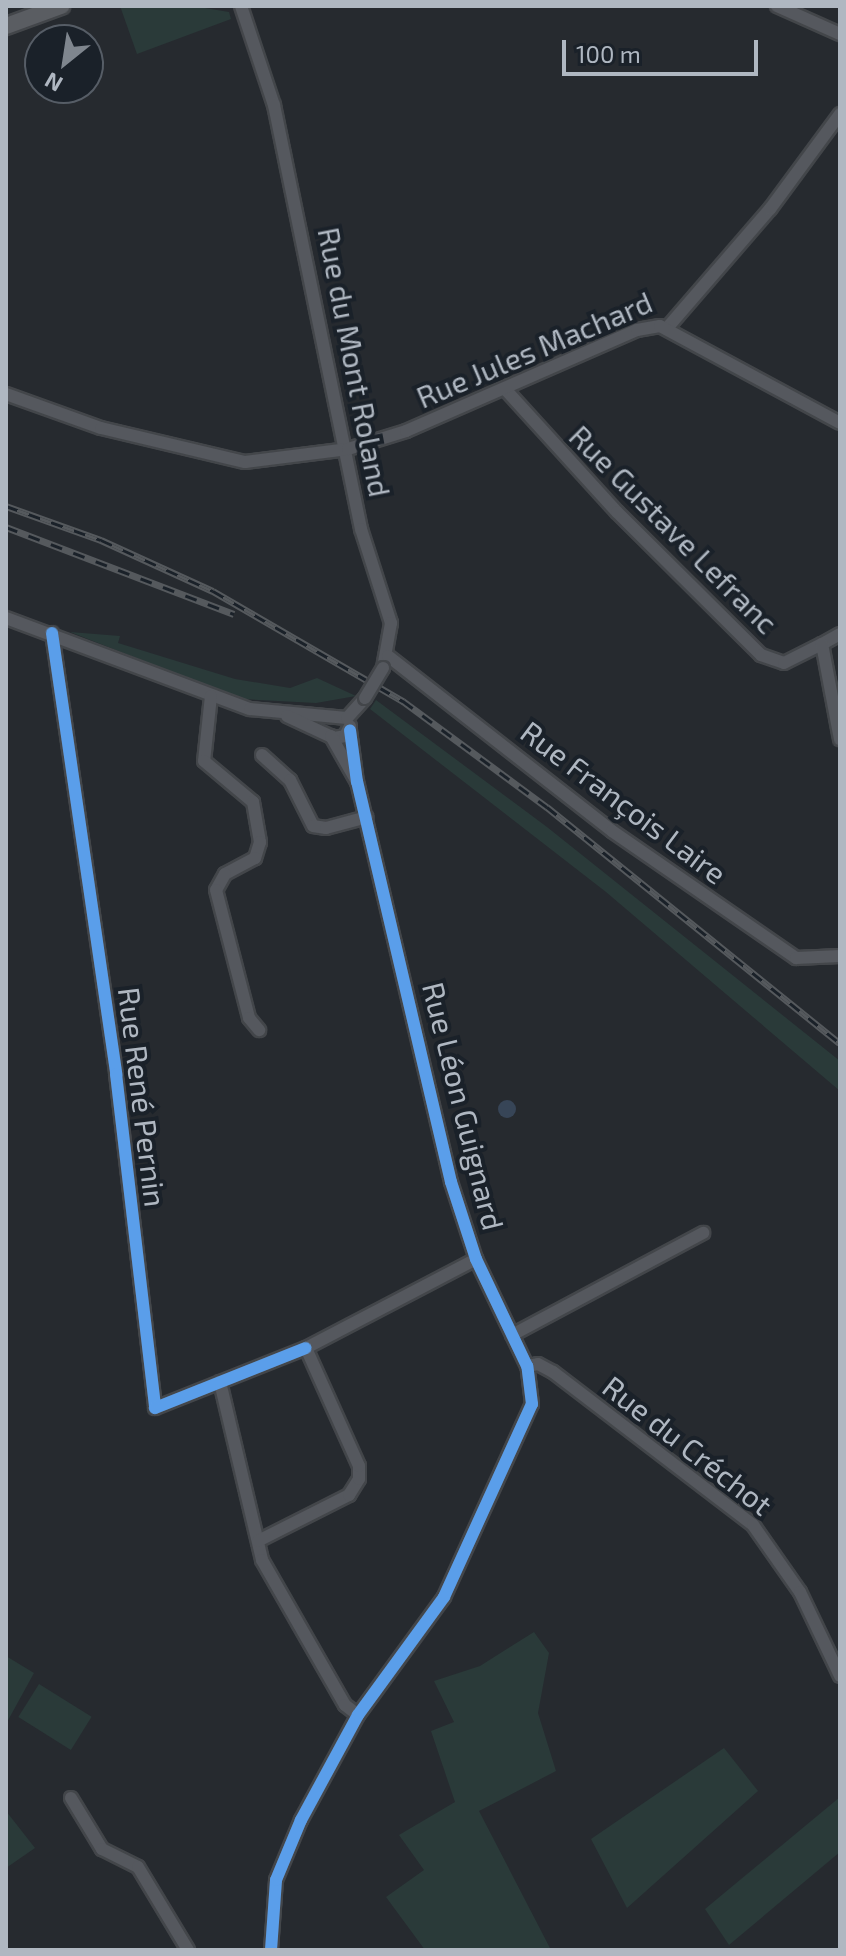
<!DOCTYPE html>
<meta charset="utf-8">
<style>
body{margin:0}
#map{position:relative;width:846px;height:1956px;overflow:hidden;background:#262a2f;font-family:"Exo 2",sans-serif}
div>[style]{position:absolute}
.green>*{inset:0;background:#2a3a39;transform-origin:0 0}
.water>*{inset:0;background:#374557}
.round{border-radius:50%}
.roads{filter:drop-shadow(2px 0 #43464a) drop-shadow(-2px 0 #43464a) drop-shadow(0 2px #43464a) drop-shadow(0 -2px #43464a)}
.street>*{height:12px;margin:-6px;padding:0 6px;transform-origin:6px;border-radius:6px;background:#55585e}
.secondary>*{height:16px;margin:-8px;padding:0 8px;transform-origin:8px;border-radius:8px;background:#5a5d62}
.rail>*{height:7px;margin-top:-3.5px;transform-origin:0;background:repeating-linear-gradient(90deg,#1a2129 0 12px,#55595d 0 24px);box-sizing:border-box;border-block:2px solid #55595d}
.bridges{filter:drop-shadow(2px 0 #43464a) drop-shadow(-2px 0 #43464a) drop-shadow(0 2px #43464a) drop-shadow(0 -2px #43464a)}
.street-bridge>*{height:12px;margin:-6px;padding:0 6px;transform-origin:6px;border-radius:6px;background:#55585e}
.cycleway>*{height:12px;margin:-6px;padding:0 6px;transform-origin:6px;border-radius:6px;background:#5a9eea}
span{translate:-50% -50%;white-space:nowrap;text-align:center;line-height:1.15;-webkit-text-stroke:8px #1a2129;paint-order:stroke}
.street-label{font-size:30px;color:#afb7c1}
.frame{position:absolute;inset:0;border:8px solid #afb7c1;pointer-events:none}
.north{position:absolute;left:24px;top:24px;width:80px;height:80px;box-sizing:border-box;background:#1a2129;border:2px solid #565d66;border-radius:50%;rotate:210deg;font-size:22px;font-weight:700;line-height:32px;text-align:center;color:#afb7c1}
.north::after{content:'';display:block;margin:auto;width:28px;height:36px;background:#7f868e;clip-path:polygon(50% 0,100% 100%,50% 72%,0 100%)}
.scale{position:absolute;left:562px;top:40px;width:196px;height:36px;box-sizing:border-box;border:4px solid #afb7c1;border-top:0;padding-left:10px;font-size:24px;line-height:28px;white-space:nowrap;color:#afb7c1;-webkit-text-stroke:6px #1a2129;paint-order:stroke}
</style>
<div id="map">
<div class="green">
<div style="clip-path:polygon(120px 6px,193px 6px,229px 12px,231px 19px,137px 54px)"></div>
<div style="clip-path:polygon(70px 632px,120px 636px,118px 643px,235px 679px,290px 688px,317px 678px,356px 696px,316px 703px,241px 699px)"></div>
<div style="clip-path:polygon(376px 700px,547px 827px,840px 1061px,840px 1091px,606px 892px,370px 709px)"></div>
<div style="clip-path:polygon(534px 1632px,549px 1653px,538px 1713px,556px 1771px,479px 1811px,551px 1950px,425px 1950px,386px 1897px,424px 1870px,399px 1835px,455px 1802px,431px 1731px,454px 1722px,434px 1681px,480px 1666px)"></div>
<div style="clip-path:polygon(6px 1656px,34px 1673px,6px 1724px)"></div>
<div style="left:39px;top:1684px;width:62px;height:39px;rotate:32deg"></div>
<div style="clip-path:polygon(724px 1748px,758px 1791px,627px 1908px,591px 1839px)"></div>
<div style="clip-path:polygon(840px 1797px,840px 1852px,729px 1945px,705px 1909px)"></div>
<div style="clip-path:polygon(6px 1811px,35px 1848px,6px 1868px)"></div>
</div>
<div class="water">
<div class="round" style="left:498px;top:1100px;width:18px;height:18px"></div>
</div>
<div class="roads">
<div class="street">
<div style="left:241px;top:6px;width:104px;rotate:71.6deg"></div>
<div style="left:274px;top:105px;width:433px;rotate:78.4deg"></div>
<div style="left:361px;top:529px;width:99px;rotate:72.3deg"></div>
<div style="left:391px;top:623px;width:46px;rotate:100.1deg"></div>
<div style="left:777px;top:6px;width:69px;rotate:24deg"></div>
<div style="left:668px;top:327px;width:156px;rotate:-49.2deg"></div>
<div style="left:770px;top:209px;width:118px;rotate:-53.6deg"></div>
<div style="left:505px;top:389px;width:166px;rotate:47.7deg"></div>
<div style="left:617px;top:512px;width:203px;rotate:44.8deg"></div>
<div style="left:761px;top:655px;width:24px;rotate:19deg"></div>
<div style="left:784px;top:663px;width:42px;rotate:-26.6deg"></div>
<div style="left:6px;top:394px;width:101px;rotate:19.7deg"></div>
<div style="left:101px;top:428px;width:148px;rotate:13.3deg"></div>
<div style="left:245px;top:462px;width:104px;rotate:-7.2deg"></div>
<div style="left:348px;top:449px;width:61px;rotate:-17.2deg"></div>
<div style="left:406px;top:431px;width:252px;rotate:-23.6deg"></div>
<div style="left:637px;top:330px;width:23px;rotate:-10deg"></div>
<div style="left:660px;top:326px;width:204px;rotate:28.3deg"></div>
<div style="left:6px;top:618px;width:260px;rotate:20.5deg"></div>
<div style="left:250px;top:709px;width:97px;rotate:5.3deg"></div>
<div style="left:52px;top:633px;width:446px;rotate:81.7deg"></div>
<div style="left:116px;top:1074px;width:336px;rotate:83.3deg"></div>
<div style="left:155px;top:1408px;width:162px;rotate:-21.7deg"></div>
<div style="left:840px;top:634px;width:21px;rotate:151deg"></div>
<div style="left:822px;top:644px;width:97px;rotate:79.3deg"></div>
<div style="left:388px;top:656px;width:284px;rotate:38deg"></div>
<div style="left:612px;top:831px;width:224px;rotate:34.6deg"></div>
<div style="left:796px;top:958px;width:44px;rotate:-2.6deg"></div>
<div style="left:211px;top:696px;width:65px;rotate:96.1deg"></div>
<div style="left:204px;top:761px;width:64px;rotate:39.9deg"></div>
<div style="left:253px;top:802px;width:41px;rotate:80.1deg"></div>
<div style="left:260px;top:842px;width:17px;rotate:107deg"></div>
<div style="left:255px;top:858px;width:34px;rotate:152deg"></div>
<div style="left:225px;top:874px;width:18px;rotate:119deg"></div>
<div style="left:216px;top:890px;width:132px;rotate:75.5deg"></div>
<div style="left:249px;top:1018px;width:16px;rotate:50deg"></div>
<div style="left:287px;top:716px;width:52px;rotate:25.1deg"></div>
<div style="left:334px;top:738px;width:11px;rotate:-10deg"></div>
<div style="left:345px;top:736px;width:11px;rotate:-63deg"></div>
<div style="left:347px;top:718px;width:27px;rotate:-48deg"></div>
<div style="left:331px;top:736px;width:53px;rotate:60.5deg"></div>
<div style="left:262px;top:755px;width:38px;rotate:42deg"></div>
<div style="left:290px;top:780px;width:51px;rotate:63.4deg"></div>
<div style="left:313px;top:826px;width:13px;rotate:9deg"></div>
<div style="left:326px;top:828px;width:42px;rotate:-15deg"></div>
<div style="left:512px;top:1335px;width:217px;rotate:-28.1deg"></div>
<div style="left:527px;top:1366px;width:11px;rotate:-10deg"></div>
<div style="left:538px;top:1364px;width:17px;rotate:28deg"></div>
<div style="left:553px;top:1372px;width:252px;rotate:37.4deg"></div>
<div style="left:753px;top:1525px;width:82px;rotate:55deg"></div>
<div style="left:800px;top:1592px;width:93px;rotate:64.5deg"></div>
<div style="left:220px;top:1382px;width:183px;rotate:76.7deg"></div>
<div style="left:262px;top:1560px;width:167px;rotate:60.2deg"></div>
<div style="left:345px;top:1705px;width:16px;rotate:38deg"></div>
<div style="left:258px;top:1541px;width:102px;rotate:-26.8deg"></div>
<div style="left:349px;top:1495px;width:19px;rotate:-58deg"></div>
<div style="left:359px;top:1479px;width:13px;rotate:-90deg"></div>
<div style="left:359px;top:1466px;width:129px;rotate:-114.2deg"></div>
<div style="left:306px;top:1348px;width:192px;rotate:-27.6deg"></div>
<div style="left:71px;top:1798px;width:60px;rotate:58.7deg"></div>
<div style="left:102px;top:1849px;width:40px;rotate:26.6deg"></div>
<div style="left:138px;top:1867px;width:97px;rotate:58.9deg"></div>
<div style="left:271px;top:1950px;width:70px;rotate:-85.9deg"></div>
<div style="left:276px;top:1880px;width:65px;rotate:-67.4deg"></div>
<div style="left:301px;top:1820px;width:119px;rotate:-61.5deg"></div>
<div style="left:358px;top:1715px;width:146px;rotate:-53.9deg"></div>
<div style="left:444px;top:1597px;width:212px;rotate:-65.5deg"></div>
<div style="left:532px;top:1404px;width:38px;rotate:-97deg"></div>
<div style="left:527px;top:1366px;width:119px;rotate:-115.5deg"></div>
<div style="left:476px;top:1259px;width:81px;rotate:-108deg"></div>
<div style="left:451px;top:1182px;width:411px;rotate:-103.2deg"></div>
<div style="left:357px;top:782px;width:52px;rotate:-97.7deg"></div>
</div>
<div class="secondary">
<div style="left:6px;top:26px;width:59px;rotate:-20deg"></div>
</div>
</div>
<div class="rail">
<div style="left:6px;top:506px;width:101px;rotate:19.7deg"></div>
<div style="left:101px;top:540px;width:123px;rotate:24.5deg"></div>
<div style="left:213px;top:591px;width:220px;rotate:30.1deg"></div>
<div style="left:403px;top:701px;width:179px;rotate:36.4deg"></div>
<div style="left:547px;top:807px;width:376px;rotate:38.9deg"></div>
<div style="left:6px;top:527px;width:244px;rotate:20.9deg"></div>
</div>
<div class="bridges">
<div class="street-bridge">
<div style="left:365px;top:698px;width:35px;rotate:-59deg"></div>
</div>
</div>
<div class="cycleway">
<div style="left:52px;top:633px;width:446px;rotate:81.7deg"></div>
<div style="left:116px;top:1074px;width:336px;rotate:83.3deg"></div>
<div style="left:155px;top:1408px;width:162px;rotate:-21.7deg"></div>
<div style="left:271px;top:1950px;width:70px;rotate:-85.9deg"></div>
<div style="left:276px;top:1880px;width:65px;rotate:-67.4deg"></div>
<div style="left:301px;top:1820px;width:119px;rotate:-61.5deg"></div>
<div style="left:358px;top:1715px;width:146px;rotate:-53.9deg"></div>
<div style="left:444px;top:1597px;width:212px;rotate:-65.5deg"></div>
<div style="left:532px;top:1404px;width:38px;rotate:-97deg"></div>
<div style="left:527px;top:1366px;width:119px;rotate:-115.5deg"></div>
<div style="left:476px;top:1259px;width:81px;rotate:-108deg"></div>
<div style="left:451px;top:1182px;width:411px;rotate:-103.2deg"></div>
<div style="left:357px;top:782px;width:52px;rotate:-97.7deg"></div>
</div>
<div class="street-label">
<span style="left:534px;top:349px;rotate:-23deg">Rue Jules Machard</span>
<span style="left:355px;top:362px;rotate:79deg">Rue du Mont Roland</span>
<span style="left:674px;top:529px;rotate:45deg">Rue Gustave Lefranc</span>
<span style="left:624px;top:802px;rotate:37deg">Rue François Laire</span>
<span style="left:143px;top:1097px;rotate:83deg">Rue René Pernin</span>
<span style="left:464px;top:1106px;rotate:76deg">Rue Léon Guignard</span>
<span style="left:688px;top:1445px;rotate:38deg">Rue du Créchot</span>
</div>
<div class="frame"></div>
<div class="north">N</div>
<div class="scale">100 m</div>
</div>
